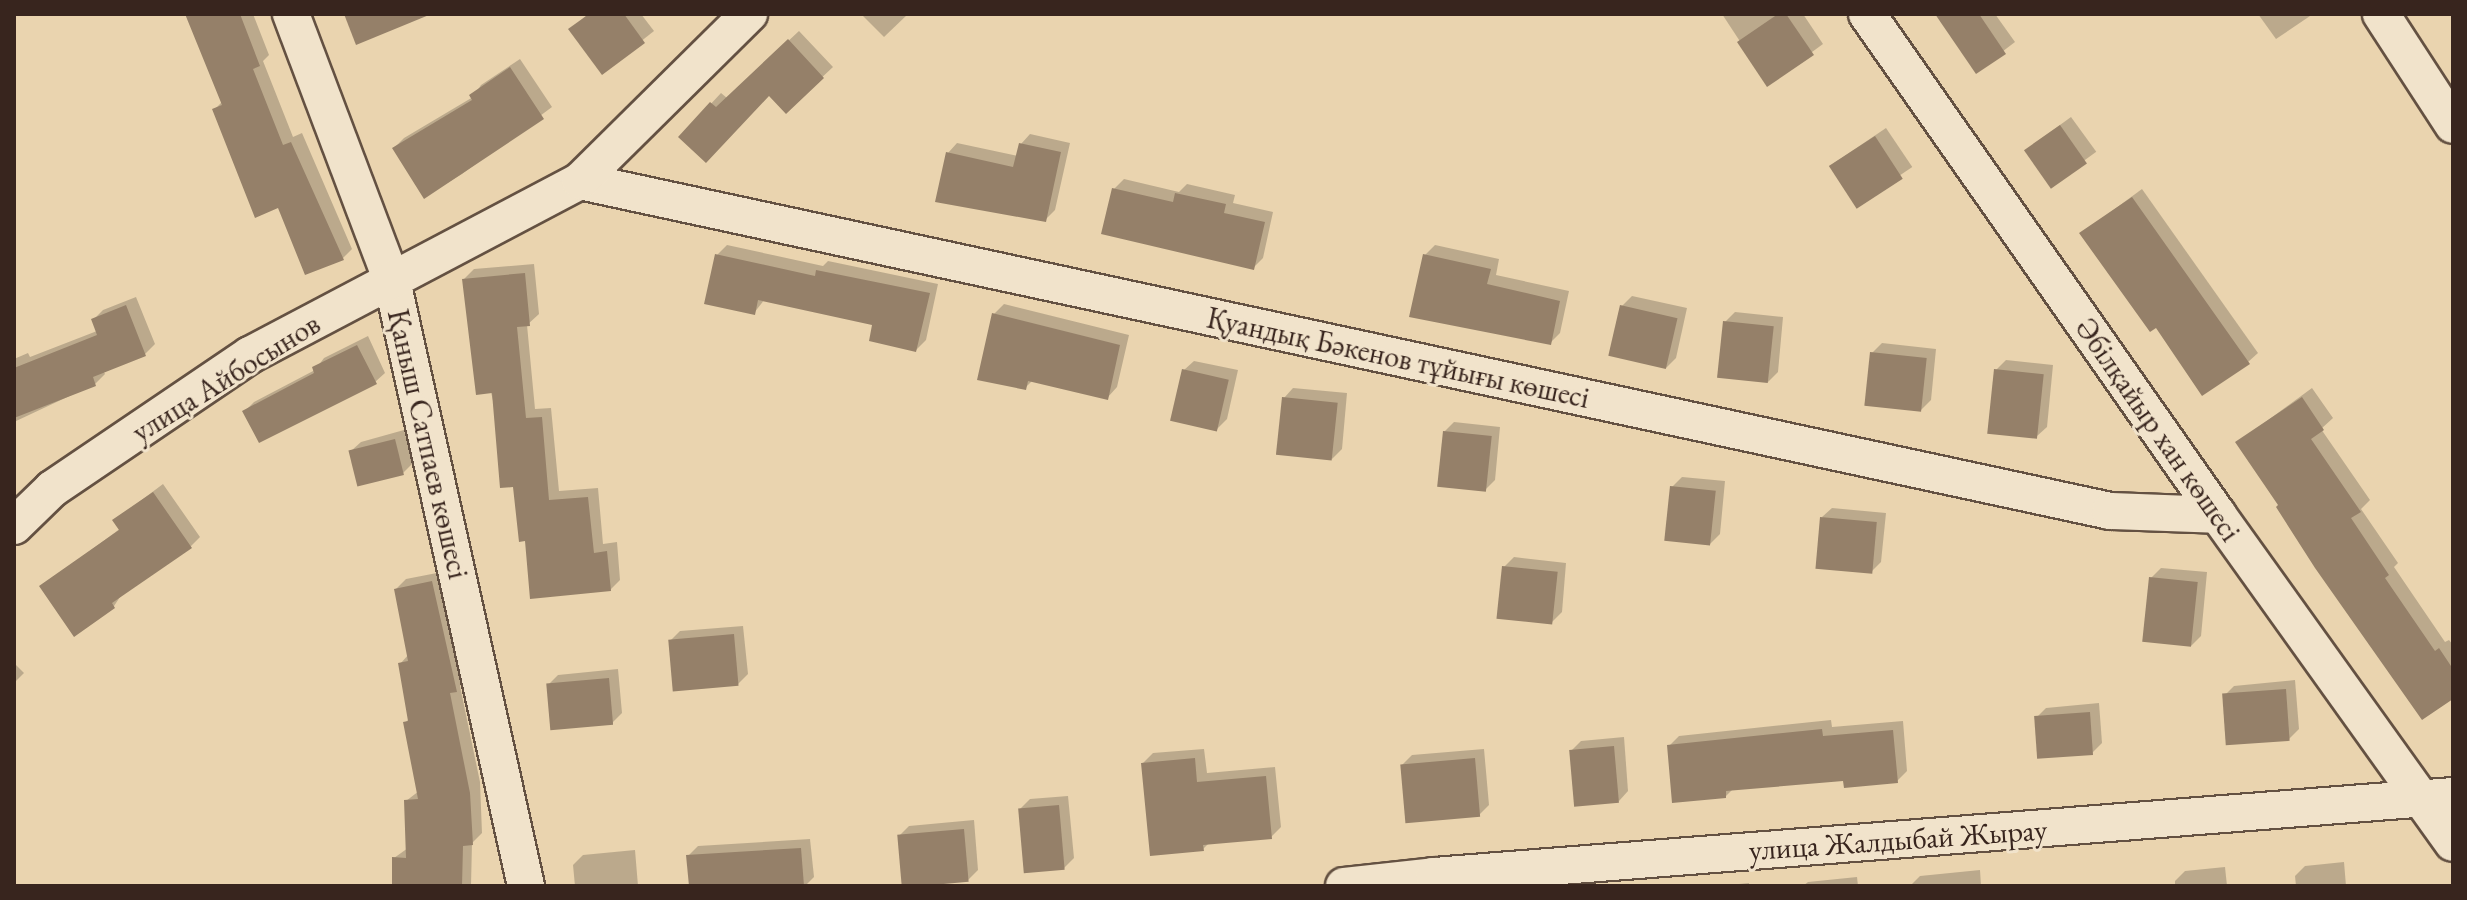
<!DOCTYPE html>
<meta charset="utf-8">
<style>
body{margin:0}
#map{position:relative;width:2467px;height:900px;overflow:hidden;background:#ead4af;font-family:"EB Garamond",serif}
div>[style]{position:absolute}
.shadow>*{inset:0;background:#0003;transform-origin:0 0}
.building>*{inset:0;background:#958069;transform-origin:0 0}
.roads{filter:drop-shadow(2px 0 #645142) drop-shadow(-2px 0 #645142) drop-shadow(0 2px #645142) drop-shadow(0 -2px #645142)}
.minor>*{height:36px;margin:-18px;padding:0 18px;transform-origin:18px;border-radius:18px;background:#f1e3cb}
span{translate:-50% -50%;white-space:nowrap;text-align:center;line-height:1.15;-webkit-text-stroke:6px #f1e3cb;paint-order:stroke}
.street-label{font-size:30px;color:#38251e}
.frame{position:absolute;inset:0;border:16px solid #38251e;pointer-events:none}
</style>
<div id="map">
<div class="shadow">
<div style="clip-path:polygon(188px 14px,253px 14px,269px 55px,263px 61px,293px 137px,302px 133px,352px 249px,343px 258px,280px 206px,214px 110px,222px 102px)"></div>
<div style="clip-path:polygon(588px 14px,641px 14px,654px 31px,602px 72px,571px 29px)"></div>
<div style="clip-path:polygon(861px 14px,908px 14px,884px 37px)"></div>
<div style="clip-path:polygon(1722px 14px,1803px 14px,1823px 44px,1768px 84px)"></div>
<div style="clip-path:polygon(1937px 14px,1995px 14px,2015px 42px,1977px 71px)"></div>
<div style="clip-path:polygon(2258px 14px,2313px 14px,2276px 39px)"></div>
<div style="clip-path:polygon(799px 31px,833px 67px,786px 111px,769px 94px,680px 137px,721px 93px,727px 98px)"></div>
<div style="clip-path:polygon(520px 59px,552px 107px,462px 174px,424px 197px,394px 148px,404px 138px,473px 97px,481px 85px)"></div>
<div style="left:2071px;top:117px;width:43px;height:56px;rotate:54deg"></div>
<div style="left:1886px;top:128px;width:47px;height:66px;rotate:56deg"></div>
<div style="clip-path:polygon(1030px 134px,1070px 143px,1055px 210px,1045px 220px,948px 153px,957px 143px,1018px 156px,1021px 144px)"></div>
<div style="clip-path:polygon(1124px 179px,1179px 192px,1187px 184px,1235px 195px,1233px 203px,1273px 212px,1263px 258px,1253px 268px,1114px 189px)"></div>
<div style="clip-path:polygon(2142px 189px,2258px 353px,2248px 362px,2156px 325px,2082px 233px)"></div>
<div style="clip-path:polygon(727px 245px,823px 266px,828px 261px,938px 284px,926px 340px,916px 350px,875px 324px,765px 299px,754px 313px,717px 255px)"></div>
<div style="clip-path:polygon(1435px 245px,1499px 259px,1496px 275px,1569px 291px,1560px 333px,1550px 343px,1425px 255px)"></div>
<div style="clip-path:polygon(534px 264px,539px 314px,527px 325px,535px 409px,551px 408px,559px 491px,598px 488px,603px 544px,617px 542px,620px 580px,610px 590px,526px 539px,464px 279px,474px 269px)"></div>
<div style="clip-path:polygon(1632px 296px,1687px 308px,1676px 358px,1666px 368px,1622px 306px)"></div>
<div style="clip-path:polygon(136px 297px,155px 344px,145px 354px,103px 370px,105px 374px,95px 384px,14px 422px,14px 359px,28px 353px,30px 357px,97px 331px,93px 320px,103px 310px)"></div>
<div style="clip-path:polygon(1004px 304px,1129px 335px,1117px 387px,1108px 397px,1033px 380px,1025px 388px,994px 314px)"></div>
<div style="clip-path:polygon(1735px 312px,1783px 317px,1778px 372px,1768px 382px,1725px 322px)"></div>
<div style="clip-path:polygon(368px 336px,385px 373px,375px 382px,244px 412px,254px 402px,315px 370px,324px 358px)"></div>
<div style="clip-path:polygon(1882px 343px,1936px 349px,1931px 400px,1921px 410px,1872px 353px)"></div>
<div style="clip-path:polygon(2006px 360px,2053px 365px,2047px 427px,2037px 436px,1996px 370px)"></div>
<div style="clip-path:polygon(1194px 361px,1238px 370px,1227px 419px,1217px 429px,1184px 370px)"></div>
<div style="clip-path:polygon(1293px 388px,1347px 393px,1342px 449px,1332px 459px,1284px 398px)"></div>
<div style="clip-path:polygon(2312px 388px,2333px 418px,2321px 429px,2370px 500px,2361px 509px,2398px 563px,2394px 567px,2445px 642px,2449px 640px,2453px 645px,2453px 697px,2281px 504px,2238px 442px)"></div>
<div style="clip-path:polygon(1454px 422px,1500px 427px,1495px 480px,1485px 490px,1444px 432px)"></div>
<div style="clip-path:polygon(404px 430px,413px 463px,403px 473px,351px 451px,361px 442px)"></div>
<div style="clip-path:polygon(1682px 477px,1725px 481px,1720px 534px,1710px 544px,1672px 487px)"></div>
<div style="clip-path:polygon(163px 484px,200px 537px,190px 547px,122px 594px,114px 606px,41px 587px,121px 528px,115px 520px)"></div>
<div style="clip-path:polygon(1832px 508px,1886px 513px,1881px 562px,1871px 572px,1822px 517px)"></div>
<div style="clip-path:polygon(1514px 557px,1566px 563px,1562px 612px,1552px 622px,1504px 567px)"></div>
<div style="clip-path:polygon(2161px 568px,2207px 572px,2201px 636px,2191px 646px,2151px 578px)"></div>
<div style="clip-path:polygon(442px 572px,466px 680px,460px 686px,480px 782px,482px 833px,472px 843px,471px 886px,394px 886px,394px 858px,408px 848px,406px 801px,419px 791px,405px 723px,410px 718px,400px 664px,409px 654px,396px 589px,406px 579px)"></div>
<div style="clip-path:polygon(743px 626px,748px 674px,738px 684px,670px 641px,680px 631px)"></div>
<div style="clip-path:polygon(14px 663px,24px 673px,14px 683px)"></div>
<div style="clip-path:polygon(618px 669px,622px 713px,612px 723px,548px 685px,558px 675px)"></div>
<div style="clip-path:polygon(2295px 680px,2299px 729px,2289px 739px,2224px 696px,2234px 686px)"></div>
<div style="clip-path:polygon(2099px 703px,2102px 743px,2092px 753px,2036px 718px,2046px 708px)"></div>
<div style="clip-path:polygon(1831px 720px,1832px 727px,1903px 721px,1907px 771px,1897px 781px,1845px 779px,1733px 789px,1725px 797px,1669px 746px,1679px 736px)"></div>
<div style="clip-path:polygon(1624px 737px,1628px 791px,1619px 801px,1571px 751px,1581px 741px)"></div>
<div style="clip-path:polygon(1204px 749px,1207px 773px,1275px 767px,1281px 827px,1271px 837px,1209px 843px,1203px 849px,1143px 763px,1153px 753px)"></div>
<div style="clip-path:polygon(1484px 749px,1489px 805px,1479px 815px,1402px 765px,1412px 755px)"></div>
<div style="clip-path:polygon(1068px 796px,1074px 858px,1064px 868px,1020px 809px,1030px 799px)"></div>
<div style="clip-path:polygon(974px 820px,978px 870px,968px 880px,899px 836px,909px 826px)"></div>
<div style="clip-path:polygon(810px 839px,814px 877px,805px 886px,691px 886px,688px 856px,698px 846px)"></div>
<div style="clip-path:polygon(635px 850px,638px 886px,575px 886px,573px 865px,583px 855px)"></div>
<div style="clip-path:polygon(2344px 862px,2346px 886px,2296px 886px,2295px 876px,2305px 866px)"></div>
<div style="clip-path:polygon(2225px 867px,2227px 886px,2175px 886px,2175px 881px,2185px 871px)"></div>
<div style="clip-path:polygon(1980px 870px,1981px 886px,1910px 886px,1920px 876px)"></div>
<div style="clip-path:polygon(1857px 877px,1858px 886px,1803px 886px,1808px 882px)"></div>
<div style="clip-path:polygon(1749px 883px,1749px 886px,1719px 886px)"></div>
</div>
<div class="building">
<div style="clip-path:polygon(185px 14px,240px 14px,260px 66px,253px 69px,283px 145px,291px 142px,344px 260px,305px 275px,278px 208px,255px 218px,212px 109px,222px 105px)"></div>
<div style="clip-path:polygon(344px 14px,429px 14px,429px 15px,356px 45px)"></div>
<div style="clip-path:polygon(589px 14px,624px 14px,645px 43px,602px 75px,568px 29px)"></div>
<div style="clip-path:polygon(1778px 14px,1786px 14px,1814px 55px,1767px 87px,1737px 42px)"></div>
<div style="clip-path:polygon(1935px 14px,1979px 14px,2006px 54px,1976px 74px)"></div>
<div style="clip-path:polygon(788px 39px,824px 78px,786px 114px,769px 96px,706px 163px,678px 137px,710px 102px,716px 107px)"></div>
<div style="clip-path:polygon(510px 67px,544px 119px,424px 199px,392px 148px,472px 100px,469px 95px)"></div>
<div style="left:2060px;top:125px;width:47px;height:44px;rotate:55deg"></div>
<div style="left:1875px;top:136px;width:51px;height:55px;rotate:57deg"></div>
<div style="clip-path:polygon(1019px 143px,1061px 152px,1046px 222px,935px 202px,946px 152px,1013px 167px)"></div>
<div style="clip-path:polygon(1112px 188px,1173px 202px,1175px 193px,1226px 204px,1224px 213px,1265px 222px,1254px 270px,1101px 234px)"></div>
<div style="clip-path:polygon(2132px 197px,2250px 364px,2202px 396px,2156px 328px,2150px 332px,2079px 233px)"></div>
<div style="clip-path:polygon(715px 254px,815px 276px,816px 270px,930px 293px,916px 352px,869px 341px,872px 325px,758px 300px,755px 315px,704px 304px)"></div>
<div style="clip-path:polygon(1423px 254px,1491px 269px,1487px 284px,1560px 301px,1551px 345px,1409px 317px)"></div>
<div style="clip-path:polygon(525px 273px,530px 326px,517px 327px,526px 418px,542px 417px,549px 500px,588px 497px,594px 553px,607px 551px,611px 591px,530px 599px,525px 541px,519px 542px,513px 487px,500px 488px,492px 393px,476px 395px,462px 279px)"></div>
<div style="clip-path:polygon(126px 305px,146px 356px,93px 377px,96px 386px,14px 418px,14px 368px,97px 335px,91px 319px)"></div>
<div style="left:1620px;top:305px;width:59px;height:52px;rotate:13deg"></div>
<div style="clip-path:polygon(992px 313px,1120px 345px,1108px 400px,1028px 381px,1026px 390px,977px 380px)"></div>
<div style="left:1723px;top:321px;width:51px;height:57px;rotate:6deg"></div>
<div style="clip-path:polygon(357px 345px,377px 384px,259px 443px,242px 411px,314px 373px,312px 367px)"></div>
<div style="left:1870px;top:352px;width:57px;height:54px;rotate:6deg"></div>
<div style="left:1182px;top:369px;width:48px;height:53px;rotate:13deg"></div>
<div style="left:1994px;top:369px;width:50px;height:65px;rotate:6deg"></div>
<div style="left:1282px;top:397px;width:56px;height:58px;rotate:6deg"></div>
<div style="clip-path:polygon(2302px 397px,2324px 430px,2311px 439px,2361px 512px,2351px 518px,2389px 575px,2385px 578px,2435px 651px,2439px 648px,2453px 669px,2453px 699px,2422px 720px,2315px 568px,2276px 507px,2278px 505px,2235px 442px)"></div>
<div style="left:1443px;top:431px;width:49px;height:56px;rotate:6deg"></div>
<div style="left:395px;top:439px;width:37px;height:48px;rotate:76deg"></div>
<div style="left:1670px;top:486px;width:46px;height:55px;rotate:6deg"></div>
<div style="clip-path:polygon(153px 492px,192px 548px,112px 603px,115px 608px,74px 637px,39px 586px,119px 530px,112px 520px)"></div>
<div style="left:1820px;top:517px;width:57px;height:52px;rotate:5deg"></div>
<div style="left:1502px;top:566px;width:56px;height:53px;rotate:6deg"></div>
<div style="left:2149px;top:577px;width:49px;height:65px;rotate:6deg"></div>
<div style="clip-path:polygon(432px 581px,457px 692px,450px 693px,470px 793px,473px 845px,463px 846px,462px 886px,392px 886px,392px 857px,406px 858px,404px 800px,418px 799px,403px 722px,408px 721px,398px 663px,408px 661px,394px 589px)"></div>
<div style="left:734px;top:634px;width:52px;height:66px;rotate:85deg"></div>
<div style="left:609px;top:678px;width:47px;height:63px;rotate:85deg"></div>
<div style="left:2286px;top:689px;width:52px;height:64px;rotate:86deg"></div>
<div style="left:2090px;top:712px;width:43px;height:56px;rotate:86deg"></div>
<div style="clip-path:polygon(1822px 729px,1823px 736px,1893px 730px,1898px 783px,1844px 788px,1843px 781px,1726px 791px,1726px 798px,1672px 803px,1667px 745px)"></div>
<div style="left:1614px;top:746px;width:57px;height:45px;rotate:85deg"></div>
<div style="clip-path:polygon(1195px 758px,1197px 782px,1266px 776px,1272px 839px,1203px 845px,1204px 851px,1150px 856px,1141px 763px)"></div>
<div style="left:1475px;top:758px;width:59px;height:75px;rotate:85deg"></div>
<div style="left:1059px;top:805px;width:65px;height:41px;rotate:85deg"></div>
<div style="left:964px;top:829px;width:53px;height:67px;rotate:85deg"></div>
<div style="clip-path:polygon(801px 848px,804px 886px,689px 886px,686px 855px)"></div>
</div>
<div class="roads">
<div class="minor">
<div style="left:291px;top:14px;width:285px;rotate:69.3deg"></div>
<div style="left:392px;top:281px;width:620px;rotate:77.51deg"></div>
<div style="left:1867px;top:14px;width:612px;rotate:54.98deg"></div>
<div style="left:2218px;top:515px;width:403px;rotate:54.4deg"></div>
<div style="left:2381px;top:14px;width:132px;rotate:57deg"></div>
<div style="left:580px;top:181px;width:1565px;rotate:12.17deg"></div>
<div style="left:2110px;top:511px;width:108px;rotate:2.1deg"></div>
<div style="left:14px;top:526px;width:53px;rotate:-44.2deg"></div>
<div style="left:52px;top:489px;width:239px;rotate:-34.1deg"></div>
<div style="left:250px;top:355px;width:373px;rotate:-27.8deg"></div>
<div style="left:580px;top:181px;width:238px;rotate:-44.7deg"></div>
<div style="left:1344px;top:886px;width:91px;rotate:-6.3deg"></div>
<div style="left:1434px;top:876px;width:1022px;rotate:-4.49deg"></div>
</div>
</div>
<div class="street-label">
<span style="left:1398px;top:358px;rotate:12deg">Қуандық Бәкенов тұйығы көшесі</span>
<span style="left:226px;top:378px;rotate:-32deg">улица Айбосынов</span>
<span style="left:2158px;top:430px;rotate:55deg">Әбілқайыр хан көшесі</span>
<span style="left:428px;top:444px;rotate:77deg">Қаныш Сатпаев көшесі</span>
<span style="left:1898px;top:840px;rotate:-4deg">улица Жалдыбай Жырау</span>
</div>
<div class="frame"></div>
</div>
